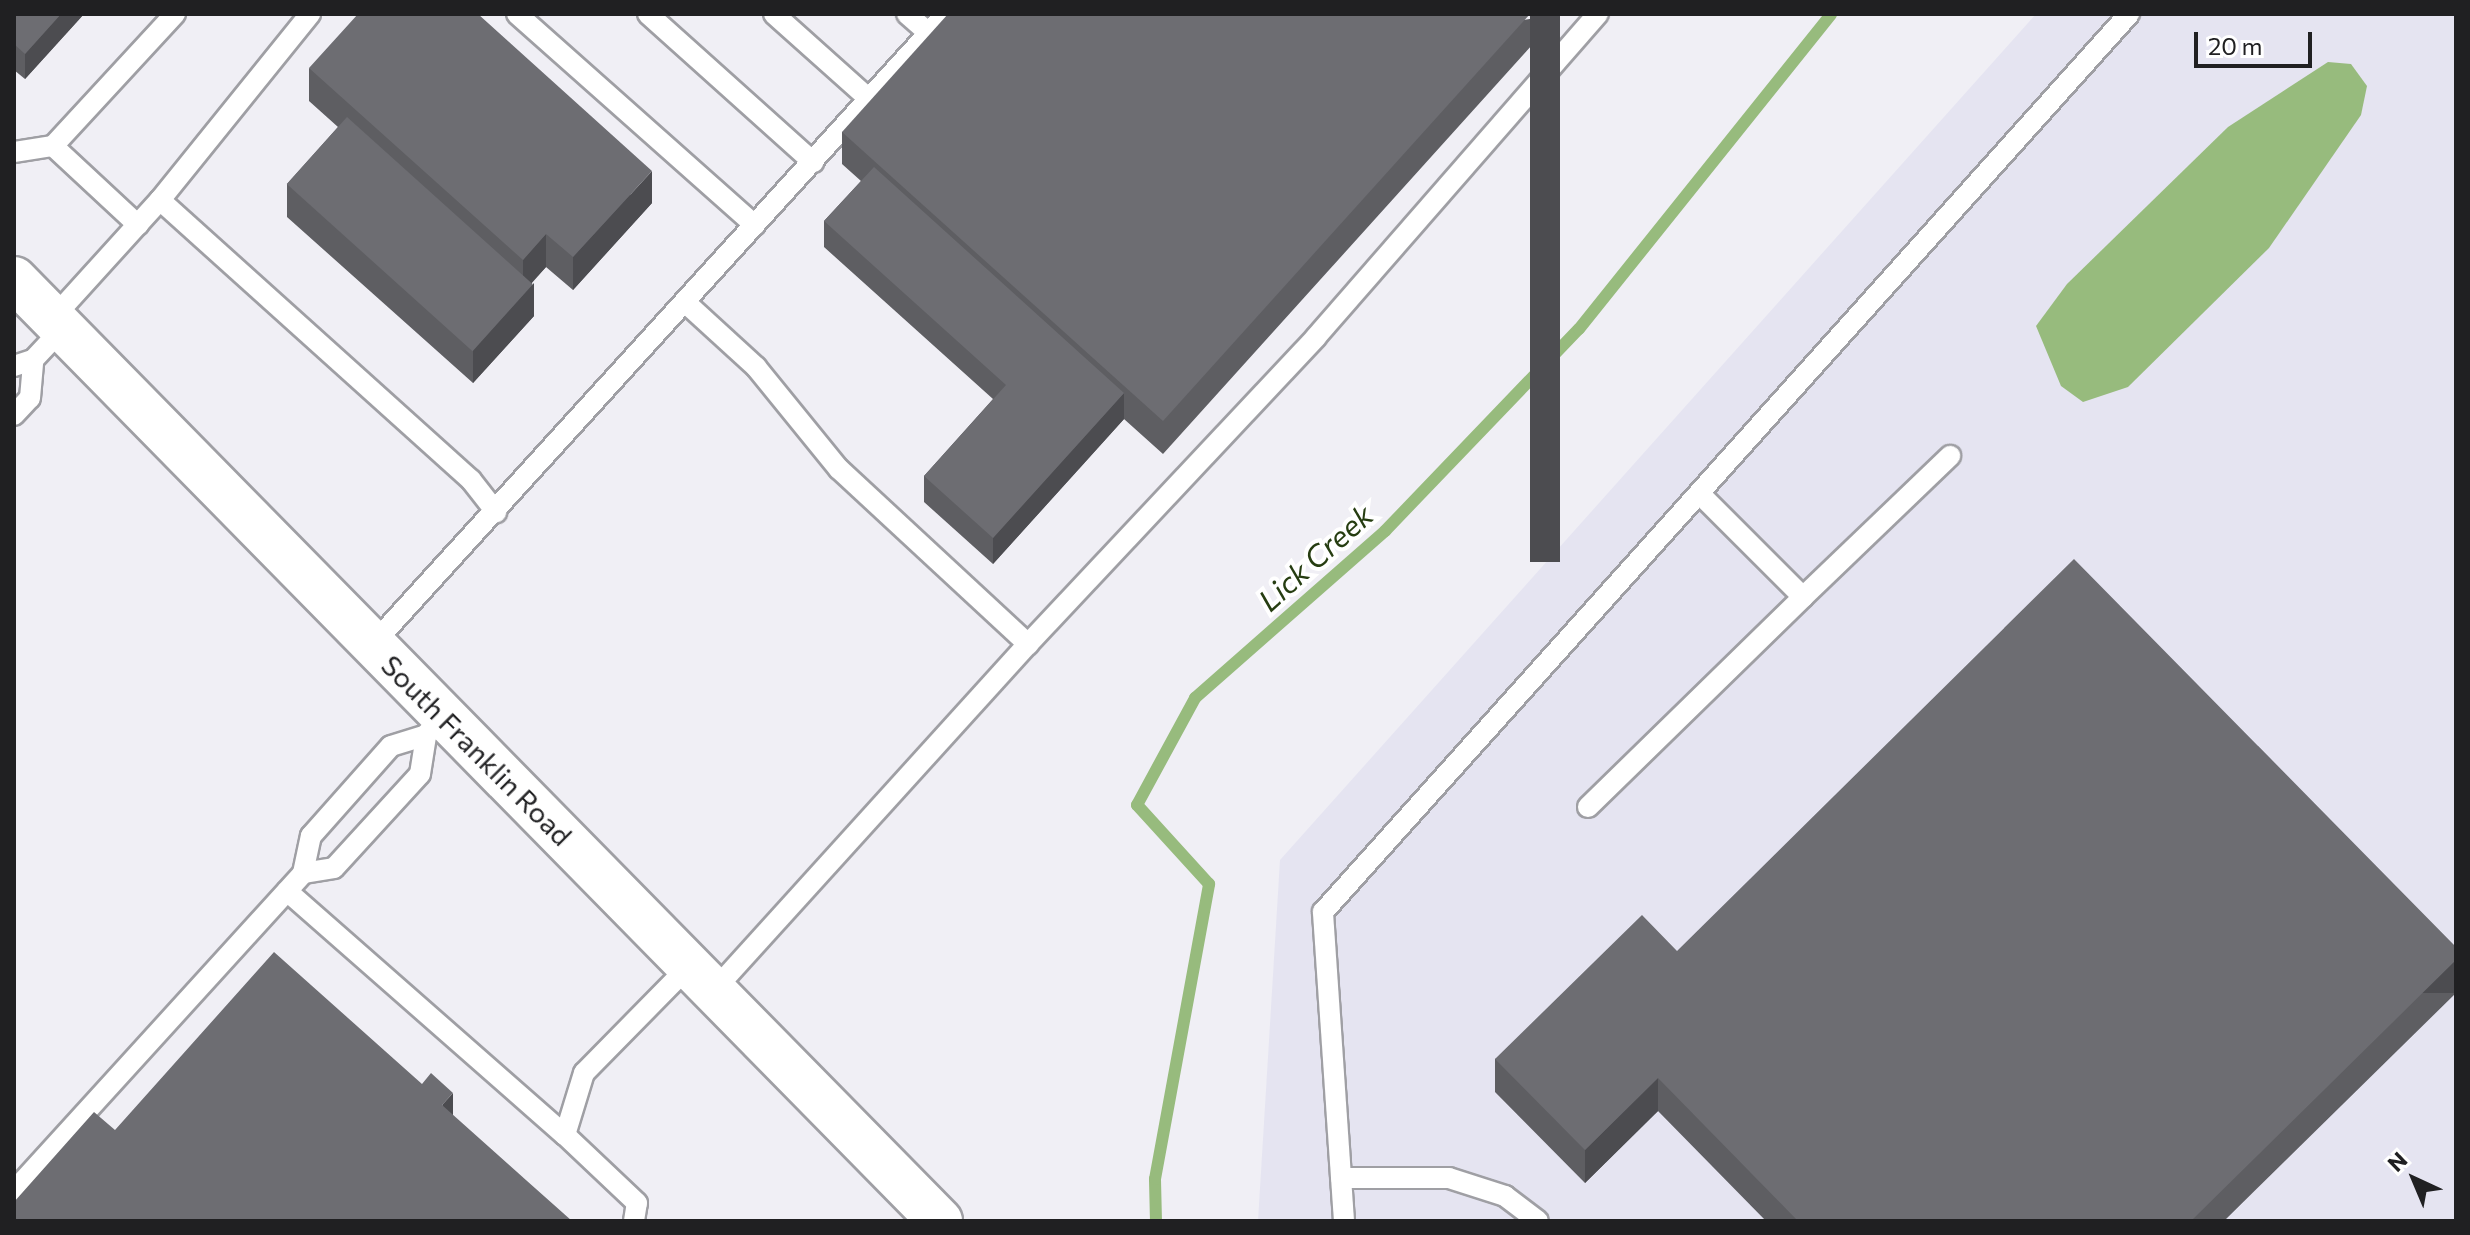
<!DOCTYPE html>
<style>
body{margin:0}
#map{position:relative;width:2470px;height:1235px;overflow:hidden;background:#f0eff5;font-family:Commissioner,sans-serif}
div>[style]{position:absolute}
.built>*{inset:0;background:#e5e4f1}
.water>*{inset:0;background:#97bb7d}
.stream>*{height:12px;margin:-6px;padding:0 6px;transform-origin:6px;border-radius:6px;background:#97bb7d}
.roads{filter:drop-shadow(2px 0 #9f9fa4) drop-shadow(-2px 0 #9f9fa4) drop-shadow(0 2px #9f9fa4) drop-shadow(0 -2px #9f9fa4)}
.lane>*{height:20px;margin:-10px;padding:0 10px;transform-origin:10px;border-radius:10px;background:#fff}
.secondary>*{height:44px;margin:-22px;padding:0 22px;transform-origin:22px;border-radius:22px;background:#fff}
.wall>*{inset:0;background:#5e5e62}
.shaded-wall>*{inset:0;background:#4c4c50;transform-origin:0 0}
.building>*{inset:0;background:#6d6d72;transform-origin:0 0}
span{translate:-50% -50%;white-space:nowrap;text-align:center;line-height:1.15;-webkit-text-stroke:8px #fff;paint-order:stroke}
.street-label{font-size:28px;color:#202022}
.water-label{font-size:30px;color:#263d11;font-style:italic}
.frame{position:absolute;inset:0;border:16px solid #202022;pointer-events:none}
.north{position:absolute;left:2374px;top:1139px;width:80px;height:80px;-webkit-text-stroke:6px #fff;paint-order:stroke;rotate:316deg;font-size:22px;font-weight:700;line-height:32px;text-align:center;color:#202022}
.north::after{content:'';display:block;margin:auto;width:28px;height:36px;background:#202022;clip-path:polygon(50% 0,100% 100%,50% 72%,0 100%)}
.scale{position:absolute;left:2194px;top:32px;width:118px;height:36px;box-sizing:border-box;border:4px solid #202022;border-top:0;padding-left:10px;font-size:24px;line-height:28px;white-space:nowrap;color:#202022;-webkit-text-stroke:6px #fff;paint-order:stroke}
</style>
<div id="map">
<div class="built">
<div style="clip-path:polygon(2036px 14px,2456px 14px,2456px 1221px,1258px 1221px,1280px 860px)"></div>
</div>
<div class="water">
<div style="clip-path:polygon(2328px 62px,2351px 64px,2367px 86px,2361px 115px,2269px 248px,2128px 387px,2083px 402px,2061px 386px,2036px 326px,2067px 284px,2228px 127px)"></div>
</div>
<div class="stream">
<div style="left:1156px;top:1221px;width:42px;rotate:-91.4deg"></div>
<div style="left:1155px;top:1179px;width:300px;rotate:-79.6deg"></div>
<div style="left:1209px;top:884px;width:107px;rotate:-132.3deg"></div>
<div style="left:1137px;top:805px;width:122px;rotate:-61.5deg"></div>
<div style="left:1195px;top:698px;width:253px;rotate:-41.3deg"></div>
<div style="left:1385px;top:531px;width:280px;rotate:-46.2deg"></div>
<div style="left:1579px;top:329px;width:403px;rotate:-51.3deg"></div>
</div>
<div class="roads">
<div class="lane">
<div style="left:517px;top:14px;width:318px;rotate:41.6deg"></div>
<div style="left:648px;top:14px;width:222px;rotate:41.9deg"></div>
<div style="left:774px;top:14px;width:127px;rotate:41.8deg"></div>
<div style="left:907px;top:14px;width:29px;rotate:41deg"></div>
<div style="left:14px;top:152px;width:39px;rotate:-9deg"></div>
<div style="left:160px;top:200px;width:418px;rotate:42deg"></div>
<div style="left:471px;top:480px;width:41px;rotate:52deg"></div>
<div style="left:138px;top:225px;width:116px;rotate:-137.1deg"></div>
<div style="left:53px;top:146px;width:180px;rotate:-47.3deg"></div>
<div style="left:686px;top:303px;width:95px;rotate:42.4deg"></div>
<div style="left:756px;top:367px;width:132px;rotate:50.9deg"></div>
<div style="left:839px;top:469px;width:258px;rotate:42.8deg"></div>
<div style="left:1028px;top:644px;width:467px;rotate:132.2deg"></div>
<div style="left:52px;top:319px;width:161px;rotate:-47.8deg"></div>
<div style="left:160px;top:200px;width:239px;rotate:-51.1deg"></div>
<div style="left:14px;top:366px;width:20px;rotate:-18deg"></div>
<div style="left:33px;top:360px;width:42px;rotate:-46.9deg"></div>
<div style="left:14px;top:415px;width:23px;rotate:-47deg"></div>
<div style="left:30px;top:398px;width:38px;rotate:-85deg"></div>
<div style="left:1803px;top:597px;width:204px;rotate:-43.8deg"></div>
<div style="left:373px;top:644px;width:852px;rotate:-47.71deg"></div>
<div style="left:1028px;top:644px;width:421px;rotate:-46.8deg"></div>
<div style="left:1316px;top:337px;width:429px;rotate:-48.9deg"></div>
<div style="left:1588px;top:807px;width:301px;rotate:-44.3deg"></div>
<div style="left:1803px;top:597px;width:147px;rotate:-135deg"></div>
<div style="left:303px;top:873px;width:31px;rotate:-9deg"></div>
<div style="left:334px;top:868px;width:127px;rotate:-47.5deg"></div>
<div style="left:420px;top:774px;width:39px;rotate:-81deg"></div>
<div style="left:287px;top:891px;width:370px;rotate:41.3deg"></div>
<div style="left:1341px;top:1178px;width:108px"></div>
<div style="left:1449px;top:1178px;width:59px;rotate:17.8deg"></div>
<div style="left:1505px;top:1196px;width:41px;rotate:37.1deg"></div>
<div style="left:14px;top:1191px;width:430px;rotate:-47.7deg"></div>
<div style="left:303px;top:873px;width:38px;rotate:-78deg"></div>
<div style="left:311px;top:836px;width:120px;rotate:-48.4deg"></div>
<div style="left:391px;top:746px;width:37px;rotate:-17deg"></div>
<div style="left:426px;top:735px;width:26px;rotate:-50deg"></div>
<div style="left:634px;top:1221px;width:18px;rotate:-81deg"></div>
<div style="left:637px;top:1203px;width:99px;rotate:-136.6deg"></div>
<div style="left:565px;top:1135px;width:65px;rotate:-73deg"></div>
<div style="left:584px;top:1073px;width:150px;rotate:-45.5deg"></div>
<div style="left:1344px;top:1221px;width:310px;rotate:-93.9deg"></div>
<div style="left:1323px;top:912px;width:1207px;rotate:-48.09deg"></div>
</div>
<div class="secondary">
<div style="left:14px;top:279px;width:1321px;rotate:45.49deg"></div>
</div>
</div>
<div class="wall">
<div style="clip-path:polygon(14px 14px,84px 14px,25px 79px,14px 70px)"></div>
<div style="clip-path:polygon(1560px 14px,1163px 454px,1124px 419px,993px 564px,924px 502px,924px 476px,993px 399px,824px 247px,824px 221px,861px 181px,842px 164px,842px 132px)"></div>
<div style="clip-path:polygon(309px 68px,652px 203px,573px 290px,546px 267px,532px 282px,534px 316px,473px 383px,287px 217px,287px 184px,338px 127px,309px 101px)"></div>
<div style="clip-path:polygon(2456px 947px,2456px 993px,2224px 1221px,1766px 1221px,1658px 1111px,1585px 1183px,1495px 1092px,1495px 1059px,1677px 951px)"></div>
</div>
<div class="shaded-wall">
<div style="clip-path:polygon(61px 14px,84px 14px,25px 79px,25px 54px)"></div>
<div style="left:1530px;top:14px;width:30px;height:548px"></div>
<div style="clip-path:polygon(652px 171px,652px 203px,573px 290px,573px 257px)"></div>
<div style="clip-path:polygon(546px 234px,546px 267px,523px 293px,523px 260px)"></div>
<div style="clip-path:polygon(534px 283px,534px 316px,473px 383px,473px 350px)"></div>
<div style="clip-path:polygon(1124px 393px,1124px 419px,993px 564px,993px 538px)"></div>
<div style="left:2456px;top:960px;width:33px;height:372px;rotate:90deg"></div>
<div style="clip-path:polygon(1658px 1078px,1658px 1111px,1585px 1183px,1585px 1150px)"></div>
<div style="clip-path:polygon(453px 1093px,453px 1125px,442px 1105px)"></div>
</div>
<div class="building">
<div style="clip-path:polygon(14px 14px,61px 14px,25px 54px,14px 44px)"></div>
<div style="clip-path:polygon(358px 14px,478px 14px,652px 171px,573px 257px,546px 234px,523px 260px,309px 68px)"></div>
<div style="clip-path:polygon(948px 14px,1530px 14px,1163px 421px,842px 132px)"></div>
<div style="left:347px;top:117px;width:250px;height:90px;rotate:42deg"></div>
<div style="clip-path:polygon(874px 167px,1124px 393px,993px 538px,924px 476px,1006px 385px,824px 221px)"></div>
<div style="clip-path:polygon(2074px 559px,2456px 947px,2456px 960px,2191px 1221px,1798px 1221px,1658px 1078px,1585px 1150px,1495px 1059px,1642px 915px,1677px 951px)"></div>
<div style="clip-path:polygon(274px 952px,422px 1084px,431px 1073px,453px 1093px,442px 1105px,572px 1221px,14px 1221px,14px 1202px,94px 1112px,115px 1130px)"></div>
</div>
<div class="street-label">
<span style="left:477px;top:750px;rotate:45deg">South Franklin Road</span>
</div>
<div class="water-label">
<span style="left:1315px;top:557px;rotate:-42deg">Lick Creek</span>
</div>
<div class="frame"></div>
<div class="north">N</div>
<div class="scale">20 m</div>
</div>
